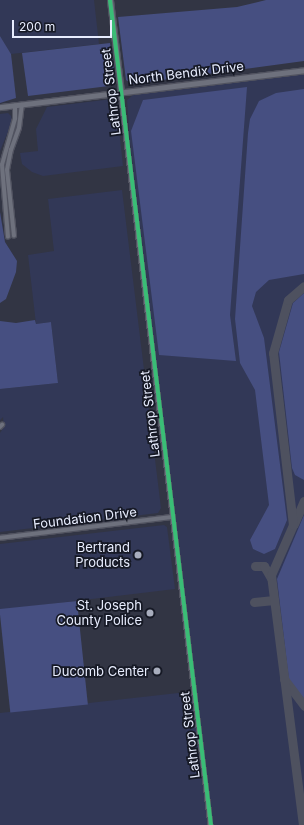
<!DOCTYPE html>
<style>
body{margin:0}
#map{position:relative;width:304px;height:825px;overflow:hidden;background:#323544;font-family:Inter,sans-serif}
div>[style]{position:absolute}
.built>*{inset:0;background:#323857}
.green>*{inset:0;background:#464f81;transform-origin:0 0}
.taxiway>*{height:9px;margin:-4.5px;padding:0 4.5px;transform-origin:4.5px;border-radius:4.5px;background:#4e515f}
.roads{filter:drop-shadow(1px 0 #515360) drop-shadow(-1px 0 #515360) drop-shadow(0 1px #515360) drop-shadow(0 -1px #515360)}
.street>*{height:3.5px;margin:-1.75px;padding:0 1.75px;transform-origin:1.75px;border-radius:1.75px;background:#6e717d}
.secondary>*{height:5px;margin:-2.5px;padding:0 2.5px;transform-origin:2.5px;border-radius:2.5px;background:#6e717d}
.cycleway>*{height:4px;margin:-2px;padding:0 2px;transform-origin:2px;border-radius:2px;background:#3abd76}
.dots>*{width:11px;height:11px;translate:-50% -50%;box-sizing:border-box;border:2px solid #161925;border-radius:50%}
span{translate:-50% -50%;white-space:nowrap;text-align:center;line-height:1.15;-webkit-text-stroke:3.5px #161925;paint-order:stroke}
.street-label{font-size:13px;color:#e8edfe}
.poi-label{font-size:13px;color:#e8edfe}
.right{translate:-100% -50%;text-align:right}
.scale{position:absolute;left:12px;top:20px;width:100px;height:18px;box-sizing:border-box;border:2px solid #e8edfe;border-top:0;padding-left:5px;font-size:12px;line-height:14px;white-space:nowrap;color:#e8edfe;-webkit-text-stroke:3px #161925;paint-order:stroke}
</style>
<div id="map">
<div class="built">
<div style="clip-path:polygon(0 0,94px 0,99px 44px,11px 54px,0 36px)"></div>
<div style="clip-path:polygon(304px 74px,304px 825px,0 825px,0 713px,196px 691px,130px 142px,127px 100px,133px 95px)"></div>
<div style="clip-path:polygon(112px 99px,116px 102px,123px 166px,43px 176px,32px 172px,22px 164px,20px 153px,38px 151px,36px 129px,47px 107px)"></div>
<div style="clip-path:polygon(8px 113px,11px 116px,12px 122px,0 151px,0 114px)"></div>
<div style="clip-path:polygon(122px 190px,161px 508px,158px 513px,0 532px,0 433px,4px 427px,3px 417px,0 420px,0 389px,58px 383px,51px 322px,36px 324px,28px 255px,54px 251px,48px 199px)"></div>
<div style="clip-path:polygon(164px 525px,167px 527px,175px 589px,0 610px,0 544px)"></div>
</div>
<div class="green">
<div style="clip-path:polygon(266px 0,304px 0,304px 61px,132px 84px,126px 80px,118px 17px,237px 7px)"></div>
<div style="clip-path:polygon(0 36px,11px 54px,16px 98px,0 103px)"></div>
<div style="clip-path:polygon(110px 43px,115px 77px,109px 86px,28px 96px,22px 53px)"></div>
<div style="clip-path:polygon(247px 87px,230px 315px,236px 361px,159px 355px,131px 131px,143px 100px)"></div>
<div style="clip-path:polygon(304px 89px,304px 274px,269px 280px,256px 292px,252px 306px,264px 338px,287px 520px,275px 549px,264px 554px,253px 549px,250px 540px,269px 505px,255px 390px,240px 363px,235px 319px,248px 133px,250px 119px,259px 101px,276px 93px)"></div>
<div style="clip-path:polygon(0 212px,5px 242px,17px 261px,16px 272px,6px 299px,0 303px)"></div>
<div style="clip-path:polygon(304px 293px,304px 480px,295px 475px,292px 468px,279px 352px,293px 303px)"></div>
<div style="clip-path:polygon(35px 320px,36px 324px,51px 322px,58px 383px,0 389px,0 321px,16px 323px)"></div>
<div style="clip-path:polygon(304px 515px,304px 699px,289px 680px,277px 579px)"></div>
<div style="left:77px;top:601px;width:104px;height:78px;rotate:84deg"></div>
</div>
<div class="taxiway">
<div style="left:294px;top:524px;width:25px;rotate:-67deg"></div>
<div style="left:255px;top:566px;width:9px"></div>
<div style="left:264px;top:566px;width:14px;rotate:60deg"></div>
<div style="left:254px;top:602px;width:20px;rotate:-6deg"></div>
<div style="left:284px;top:679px;width:34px;rotate:53deg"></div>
<div style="left:303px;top:825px;width:252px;rotate:-97.3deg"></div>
<div style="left:271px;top:575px;width:55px;rotate:-66.3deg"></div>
<div style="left:293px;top:525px;width:173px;rotate:-96.6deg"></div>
<div style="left:273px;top:353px;width:55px;rotate:-74.2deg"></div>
<div style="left:288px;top:300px;width:21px;rotate:-41deg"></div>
</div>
<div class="roads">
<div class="street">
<div style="left:121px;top:92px;width:739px;rotate:83deg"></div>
<div style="left:14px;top:236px;width:66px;rotate:-96.1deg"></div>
<div style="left:7px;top:170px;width:20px;rotate:-79deg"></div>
<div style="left:11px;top:150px;width:23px;rotate:-70deg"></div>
<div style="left:19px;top:128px;width:23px;rotate:-83deg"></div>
<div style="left:8px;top:237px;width:72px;rotate:-94.8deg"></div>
<div style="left:2px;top:165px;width:48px;rotate:-74.2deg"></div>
<div style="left:15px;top:119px;width:13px;rotate:-90deg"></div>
<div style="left:0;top:427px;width:3px;rotate:-45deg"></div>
<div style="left:0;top:538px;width:173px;rotate:-7deg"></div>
</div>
<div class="secondary">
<div style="left:110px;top:0;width:93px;rotate:83.2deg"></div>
<div style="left:0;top:107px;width:306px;rotate:-6.9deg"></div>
</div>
</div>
<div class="cycleway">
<div style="left:110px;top:0;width:831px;rotate:83.02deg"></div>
</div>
<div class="dots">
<div style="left:138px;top:555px;background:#a8adbd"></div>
<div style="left:150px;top:613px;background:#a8adbd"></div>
<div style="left:157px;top:671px;background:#a8adbd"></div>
</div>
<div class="street-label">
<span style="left:186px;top:73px;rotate:-7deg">North Bendix Drive</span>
<span style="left:111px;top:92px;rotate:-97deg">Lathrop Street</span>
<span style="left:150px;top:414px;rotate:-97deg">Lathrop Street</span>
<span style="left:85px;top:518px;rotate:-7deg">Foundation Drive</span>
<span style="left:190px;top:735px;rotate:-97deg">Lathrop Street</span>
</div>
<div class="poi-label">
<span class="right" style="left:130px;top:555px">Bertrand<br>Products</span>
<span class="right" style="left:142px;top:613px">St. Joseph<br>County Police</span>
<span class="right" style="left:149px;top:671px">Ducomb Center</span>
</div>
<div class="scale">200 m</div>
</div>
